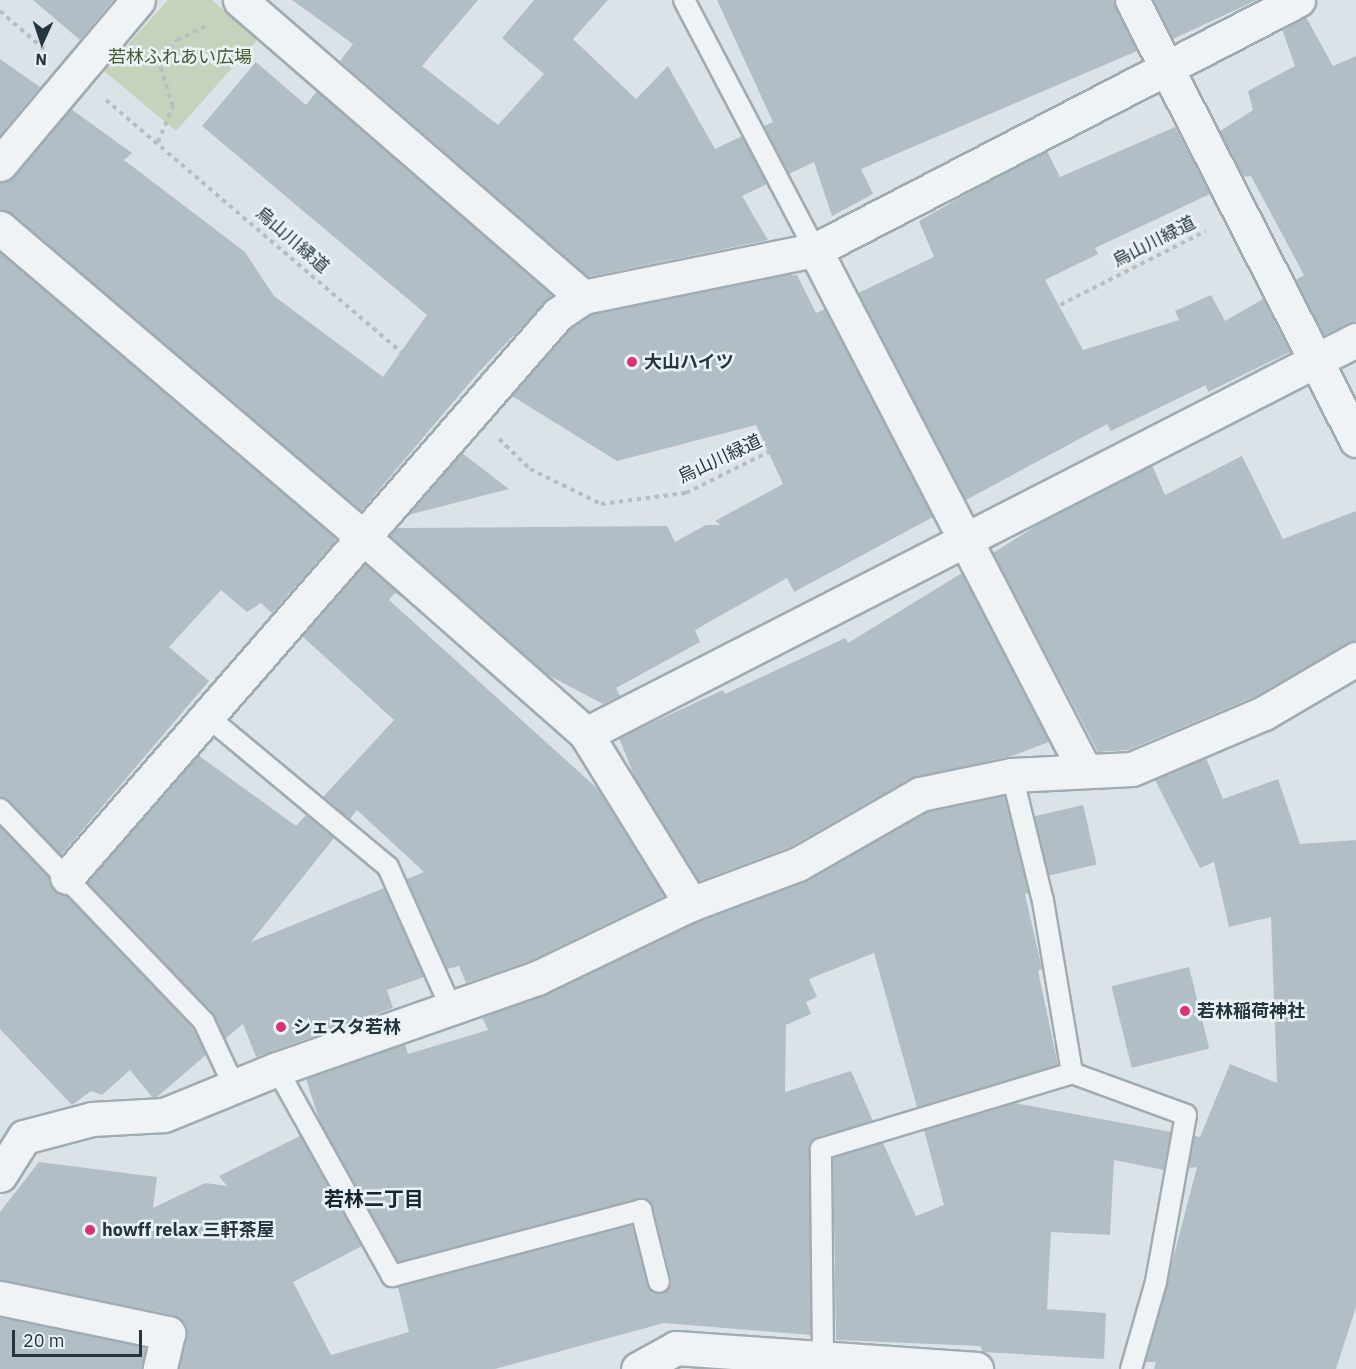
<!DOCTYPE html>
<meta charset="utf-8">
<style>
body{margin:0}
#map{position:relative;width:1356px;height:1369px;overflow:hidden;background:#dce3e8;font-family:"IBM Plex Sans","Noto Sans JP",sans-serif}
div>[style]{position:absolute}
.green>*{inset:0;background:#c7d2bc}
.building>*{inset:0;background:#b2bec5;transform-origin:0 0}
.path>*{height:4px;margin-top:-2px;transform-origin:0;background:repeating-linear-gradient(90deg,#b6bec3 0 4.5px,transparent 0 9px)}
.roads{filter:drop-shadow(2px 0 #a1abb2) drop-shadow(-2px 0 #a1abb2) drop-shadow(0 2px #a1abb2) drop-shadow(0 -2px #a1abb2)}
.lane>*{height:20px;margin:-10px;padding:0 10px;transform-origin:10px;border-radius:10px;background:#eff3f6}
.street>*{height:33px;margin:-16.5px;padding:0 16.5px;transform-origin:16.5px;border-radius:16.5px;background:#eff3f6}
.dots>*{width:16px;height:16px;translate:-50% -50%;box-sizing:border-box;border:3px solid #ebf2f5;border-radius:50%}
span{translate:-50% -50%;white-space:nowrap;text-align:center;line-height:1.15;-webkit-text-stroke:5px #ebf2f5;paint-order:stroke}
.park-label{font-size:18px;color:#435c30}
.street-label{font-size:18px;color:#24353f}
.poi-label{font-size:18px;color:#24353f;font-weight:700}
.left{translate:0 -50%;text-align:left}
.neighbourhood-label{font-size:20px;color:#172530;font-weight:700}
.north{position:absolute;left:12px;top:12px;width:60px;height:60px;-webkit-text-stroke:4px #ebf2f5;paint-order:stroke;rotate:183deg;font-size:16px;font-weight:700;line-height:24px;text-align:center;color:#24353f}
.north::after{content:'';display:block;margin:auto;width:21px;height:27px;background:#24353f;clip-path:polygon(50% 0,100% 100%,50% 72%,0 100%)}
.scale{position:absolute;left:12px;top:1330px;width:130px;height:27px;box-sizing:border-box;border:3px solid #24353f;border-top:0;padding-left:8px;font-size:18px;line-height:21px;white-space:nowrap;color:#24353f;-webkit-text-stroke:4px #ebf2f5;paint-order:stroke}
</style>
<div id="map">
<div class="green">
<div style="clip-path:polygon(168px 0,212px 0,257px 40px,176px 131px,104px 71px)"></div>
</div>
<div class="building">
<div style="clip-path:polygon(33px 0,113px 0,80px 40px)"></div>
<div style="clip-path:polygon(292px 0,478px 0,422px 66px,498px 125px,544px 74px,502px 38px,534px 0,608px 0,573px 39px,636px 99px,668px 66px,715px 149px,742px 136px,767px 184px,742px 196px,768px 240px,588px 277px,340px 61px,353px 44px)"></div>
<div style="clip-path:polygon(717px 0,1113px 0,1137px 51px,861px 169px,873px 194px,832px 216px,814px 162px,789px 174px,764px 126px,773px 122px)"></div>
<div style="clip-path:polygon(1153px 0,1257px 0,1173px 39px)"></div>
<div style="clip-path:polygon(1306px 17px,1333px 66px,1356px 56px,1356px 321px,1324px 335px,1296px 280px,1304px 275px,1251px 176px,1243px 177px,1220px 131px,1253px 110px,1248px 91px,1295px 66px,1282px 29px)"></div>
<div style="clip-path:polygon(0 59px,40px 87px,0 135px)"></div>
<div style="clip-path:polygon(256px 62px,306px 105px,317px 91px,552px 295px,477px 374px,361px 511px,12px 214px,0 210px,0 182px,14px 176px,71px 109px,132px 153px,124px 160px,245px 252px,274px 296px,383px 377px,427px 315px,202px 126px)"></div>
<div style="clip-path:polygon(1175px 127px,1210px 194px,1095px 248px,1098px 254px,1045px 280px,1083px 350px,1179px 320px,1175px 311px,1211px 295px,1225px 321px,1263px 299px,1290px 352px,1208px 392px,1206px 385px,1111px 431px,1107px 424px,966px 500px,858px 293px,934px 257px,919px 221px,1000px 175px,1047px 151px,1060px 177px)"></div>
<div style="clip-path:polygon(0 253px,337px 539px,272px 613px,261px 603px,247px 612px,221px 590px,169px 647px,209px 681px,61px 855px,9px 801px,0 797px)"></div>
<div style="clip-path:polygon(787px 275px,797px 275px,816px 313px,825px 309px,933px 517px,794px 592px,787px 578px,695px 630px,700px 642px,616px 688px,620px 696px,603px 704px,546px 674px,390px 536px,396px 528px,667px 526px,675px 542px,706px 525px,721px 525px,715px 521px,783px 484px,756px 425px,617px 461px,512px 396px,571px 328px,590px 315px)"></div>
<div style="clip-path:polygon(462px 453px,509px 489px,408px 515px)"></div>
<div style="clip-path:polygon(1242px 456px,1283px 539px,1356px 511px,1356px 640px,1256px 696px,1128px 750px,1098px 752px,993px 553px,1047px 519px,1152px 465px,1165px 495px)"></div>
<div style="clip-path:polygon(365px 564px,403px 597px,395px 593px,389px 600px,599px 790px,664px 896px,530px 961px,466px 983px,459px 966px,447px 969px,407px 879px,424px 872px,357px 810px,350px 819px,323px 797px,394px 720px,302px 636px)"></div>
<div style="clip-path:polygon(962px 573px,1049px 742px,1012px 756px,911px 778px,790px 847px,699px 881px,635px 778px,619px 738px,723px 690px,725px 694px,845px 638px,848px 643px)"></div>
<div style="clip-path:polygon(198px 755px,296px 826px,306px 815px,334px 838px,251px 942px,384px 888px,424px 977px,387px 990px,393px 1008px,256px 1057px,243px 1024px,225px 1039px,213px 1014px,87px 883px)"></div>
<div style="clip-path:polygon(1206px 758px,1223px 799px,1278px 779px,1300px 844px,1356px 840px,1356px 1307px,1336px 1369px,1154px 1369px,1156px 1362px,1146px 1362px,1197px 1167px,1189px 1168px,1194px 1136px,1200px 1137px,1230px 1064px,1277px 1083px,1271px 917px,1229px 927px,1214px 862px,1200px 868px,1155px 780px)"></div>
<div style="clip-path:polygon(1005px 796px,1029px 893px,1025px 894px,1042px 969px,1038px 971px,1058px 1065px,917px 1107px,874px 953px,809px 979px,817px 997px,806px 1002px,811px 1014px,786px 1025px,785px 1092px,851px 1071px,873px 1121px,818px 1138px,809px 1148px,811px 1335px,664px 1323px,495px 1369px,179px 1369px,186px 1328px,172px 1315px,0 1280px,0 1212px,39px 1162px,157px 1177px,153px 1208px,205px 1183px,227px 1186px,219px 1176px,300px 1136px,362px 1246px,293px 1282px,331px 1355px,409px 1332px,398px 1287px,632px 1225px,648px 1285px,655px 1293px,662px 1293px,670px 1286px,671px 1279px,653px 1207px,644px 1198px,398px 1262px,320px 1122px,306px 1079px,405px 1044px,408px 1054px,488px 1030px,482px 1017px,545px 995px,698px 921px,805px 881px,927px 812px)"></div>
<div style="left:1083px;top:805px;width:61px;height:50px;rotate:77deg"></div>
<div style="clip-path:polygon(0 826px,49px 877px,54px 891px,66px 895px,194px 1029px,206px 1055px,157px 1097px,152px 1097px,130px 1070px,102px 1095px,91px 1091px,72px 1105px,0 1029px)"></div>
<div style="left:1189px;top:967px;width:84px;height:80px;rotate:76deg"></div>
<div style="clip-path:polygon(1014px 1103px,1171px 1132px,1164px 1170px,1114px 1160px,1110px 1235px,1051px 1232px,1047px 1309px,1106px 1313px,1104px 1359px,983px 1352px,980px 1346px,836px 1340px,833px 1158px,883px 1143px,916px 1216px,944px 1205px,924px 1130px)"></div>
<div style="clip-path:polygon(0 1317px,146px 1347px,142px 1369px,0 1369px)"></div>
</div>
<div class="path">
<div style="left:0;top:11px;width:60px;rotate:40.9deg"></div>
<div style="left:106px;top:100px;width:443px;rotate:40.5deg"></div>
<div style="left:158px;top:142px;width:39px;rotate:-67deg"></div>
<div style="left:173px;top:106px;width:45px;rotate:-108deg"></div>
<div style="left:159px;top:63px;width:29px;rotate:-52deg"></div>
<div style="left:177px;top:40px;width:37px;rotate:-26deg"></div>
<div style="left:1275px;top:196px;width:91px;rotate:-26.8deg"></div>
<div style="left:924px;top:374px;width:316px;rotate:-26.9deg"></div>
<div style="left:499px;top:439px;width:43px;rotate:44.1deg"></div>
<div style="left:530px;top:469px;width:79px;rotate:26.2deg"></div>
<div style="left:601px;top:504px;width:86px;rotate:-7.4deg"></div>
<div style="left:686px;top:493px;width:186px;rotate:-26.4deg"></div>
</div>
<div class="roads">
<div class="lane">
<div style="left:684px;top:0;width:282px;rotate:62.3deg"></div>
<div style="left:208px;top:717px;width:234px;rotate:39.8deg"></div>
<div style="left:388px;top:867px;width:154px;rotate:65.9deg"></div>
<div style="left:1012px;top:775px;width:130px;rotate:76.2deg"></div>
<div style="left:1043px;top:901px;width:174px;rotate:80.4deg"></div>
<div style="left:1072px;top:1073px;width:121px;rotate:20.2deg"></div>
<div style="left:1186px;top:1115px;width:170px;rotate:100.2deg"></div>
<div style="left:1156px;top:1282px;width:91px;rotate:106deg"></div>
<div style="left:0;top:809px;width:295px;rotate:46.2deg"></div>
<div style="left:204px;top:1022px;width:71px;rotate:64.9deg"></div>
<div style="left:277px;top:1069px;width:237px;rotate:60.9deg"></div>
<div style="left:392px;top:1276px;width:258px;rotate:-14.8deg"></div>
<div style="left:641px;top:1210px;width:74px;rotate:76deg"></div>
<div style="left:823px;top:1356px;width:207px;rotate:-90.6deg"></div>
<div style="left:821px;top:1149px;width:262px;rotate:-16.8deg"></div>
</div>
<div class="street">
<div style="left:240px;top:0;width:454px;rotate:40.9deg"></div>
<div style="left:1132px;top:0;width:494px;rotate:63deg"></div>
<div style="left:0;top:164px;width:214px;rotate:-49.9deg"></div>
<div style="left:0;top:228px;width:478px;rotate:40.4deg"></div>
<div style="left:364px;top:538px;width:296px;rotate:41.4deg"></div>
<div style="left:586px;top:734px;width:200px;rotate:58.3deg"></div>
<div style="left:815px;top:250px;width:585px;rotate:62.6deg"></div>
<div style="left:586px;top:734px;width:865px;rotate:-27.1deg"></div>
<div style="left:67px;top:877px;width:747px;rotate:-48.91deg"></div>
<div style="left:558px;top:314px;width:30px;rotate:-34deg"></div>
<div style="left:583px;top:297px;width:237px;rotate:-11.5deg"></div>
<div style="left:815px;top:250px;width:544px;rotate:-27.37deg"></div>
<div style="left:0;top:1175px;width:45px;rotate:-57.7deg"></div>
<div style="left:24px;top:1137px;width:70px;rotate:-14.8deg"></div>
<div style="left:92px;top:1119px;width:72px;rotate:-3.2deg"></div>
<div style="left:164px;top:1115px;width:122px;rotate:-22.2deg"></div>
<div style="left:277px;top:1069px;width:275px;rotate:-19.3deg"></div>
<div style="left:537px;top:978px;width:171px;rotate:-25.7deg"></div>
<div style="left:691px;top:904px;width:114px;rotate:-20.5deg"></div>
<div style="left:798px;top:864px;width:141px;rotate:-29.8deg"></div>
<div style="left:920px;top:794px;width:94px;rotate:-11.7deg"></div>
<div style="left:1012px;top:775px;width:120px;rotate:-2.9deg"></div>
<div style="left:1132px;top:769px;width:143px;rotate:-23deg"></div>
<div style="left:1264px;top:713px;width:107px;rotate:-30.4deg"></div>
<div style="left:0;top:1298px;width:172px;rotate:11.8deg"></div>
<div style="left:168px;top:1333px;width:37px;rotate:103deg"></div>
<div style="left:638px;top:1369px;width:43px;rotate:-28.9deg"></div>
<div style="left:676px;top:1348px;width:301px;rotate:4deg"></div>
</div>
</div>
<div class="dots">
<div style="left:632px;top:362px;background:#db3275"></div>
<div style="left:1185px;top:1011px;background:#db3275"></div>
<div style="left:281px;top:1027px;background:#db3275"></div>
<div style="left:90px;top:1230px;background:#db3275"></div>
</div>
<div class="park-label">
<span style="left:180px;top:57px">若林ふれあい広場</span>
</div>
<div class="street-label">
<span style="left:292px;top:240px;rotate:41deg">烏山川緑道</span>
<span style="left:1154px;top:242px;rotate:-27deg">烏山川緑道</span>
<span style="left:720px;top:459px;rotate:-25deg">烏山川緑道</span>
</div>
<div class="poi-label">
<span class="left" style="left:644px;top:362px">大山ハイツ</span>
<span class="left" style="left:1197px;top:1011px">若林稲荷神社</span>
<span class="left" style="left:293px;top:1027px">シェスタ若林</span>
<span class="left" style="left:102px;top:1230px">howff relax 三軒茶屋</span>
</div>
<div class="neighbourhood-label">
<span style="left:374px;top:1198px">若林二丁目</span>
</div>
<div class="north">N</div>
<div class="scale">20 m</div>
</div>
